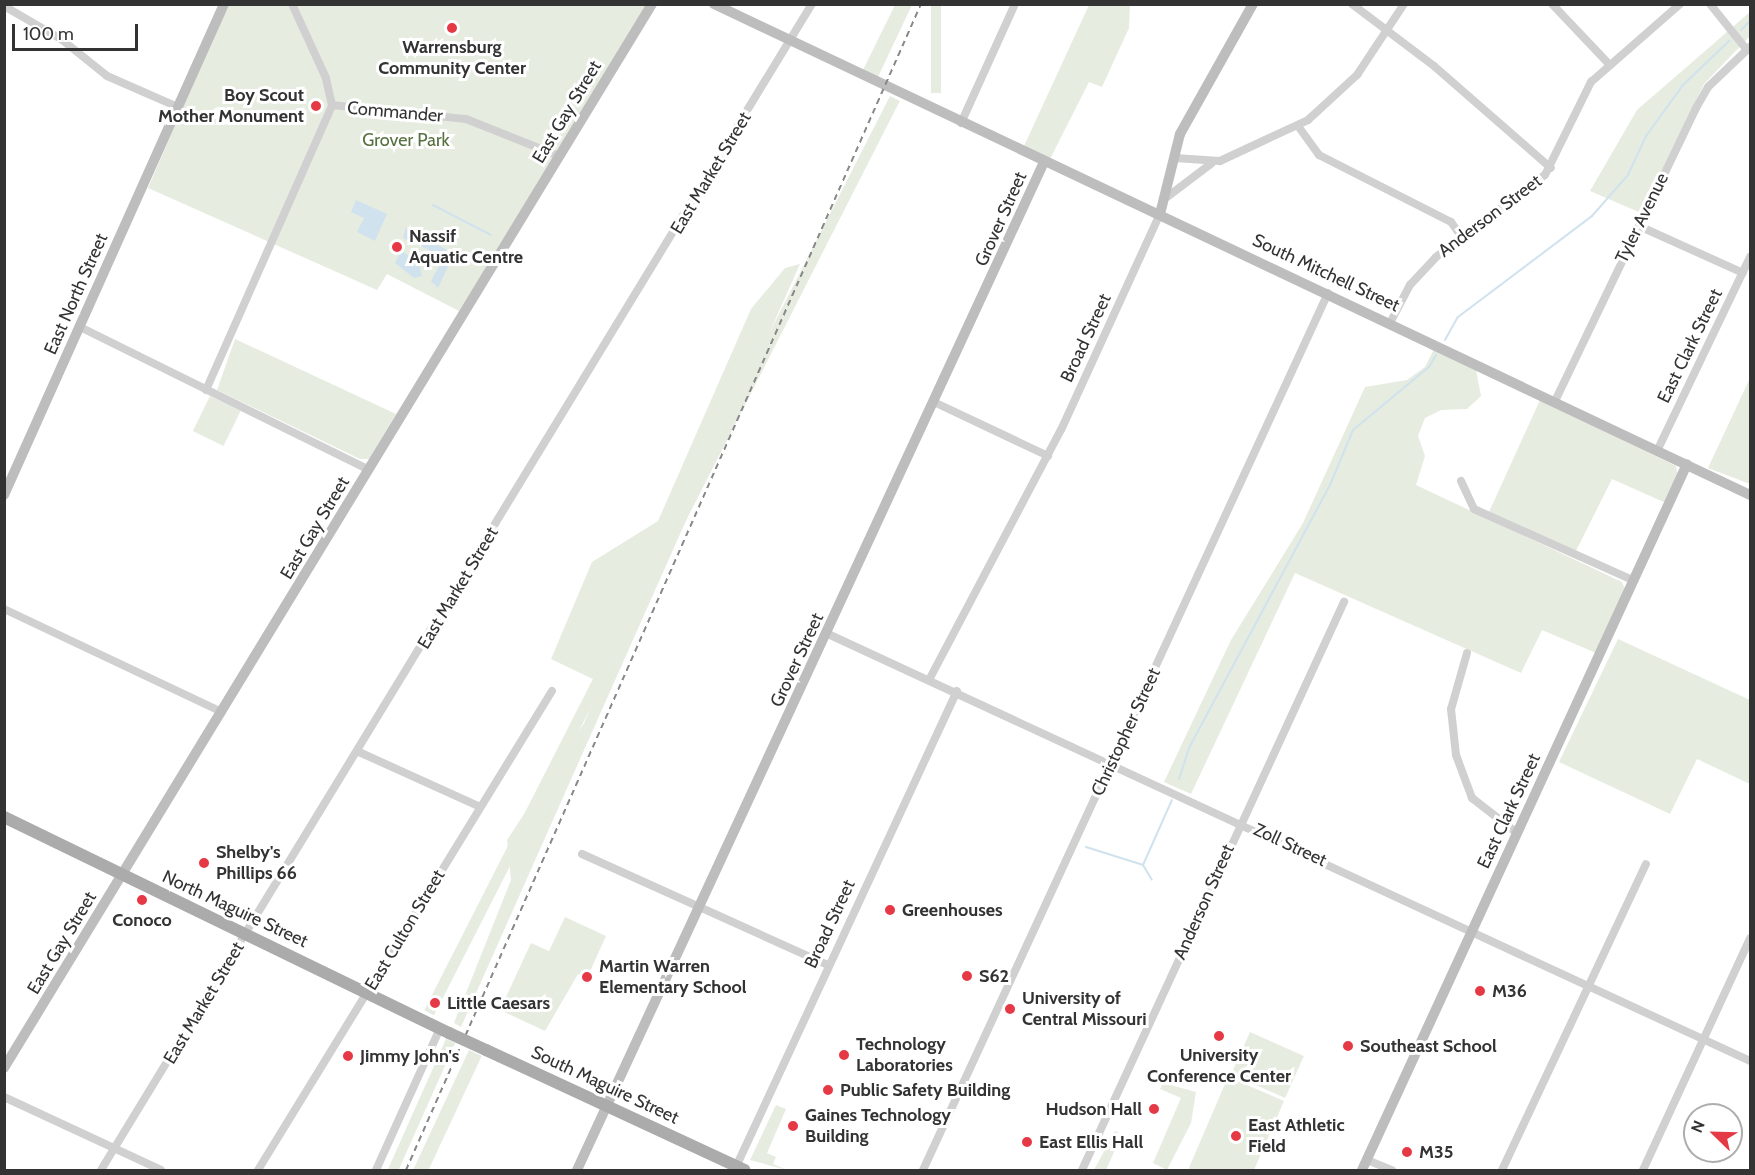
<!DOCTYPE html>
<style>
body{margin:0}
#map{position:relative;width:1755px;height:1175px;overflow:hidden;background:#fff;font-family:Cabin,sans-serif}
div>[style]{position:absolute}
.green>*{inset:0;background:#e6ecdf;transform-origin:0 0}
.water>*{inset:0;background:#cfe2ee}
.stream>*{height:2px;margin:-1px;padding:0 1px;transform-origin:1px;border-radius:1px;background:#cfe2ee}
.street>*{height:8px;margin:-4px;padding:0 4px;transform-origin:4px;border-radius:4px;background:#d0d0d0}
.secondary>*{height:10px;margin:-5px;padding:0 5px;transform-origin:5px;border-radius:5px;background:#bdbdbd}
.primary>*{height:12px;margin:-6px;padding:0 6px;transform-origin:6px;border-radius:6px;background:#ababab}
.rail>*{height:2px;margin-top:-1px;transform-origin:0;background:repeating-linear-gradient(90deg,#888 0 6px,transparent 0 10.5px)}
.primary-bridge>*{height:12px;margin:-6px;padding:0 6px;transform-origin:6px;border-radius:6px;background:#ababab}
.dots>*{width:16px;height:16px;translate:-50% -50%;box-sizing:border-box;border:3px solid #fff;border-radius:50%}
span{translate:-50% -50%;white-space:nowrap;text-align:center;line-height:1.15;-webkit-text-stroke:6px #fff;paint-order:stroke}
.poi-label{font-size:18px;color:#333;font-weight:700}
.right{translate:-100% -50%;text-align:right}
.left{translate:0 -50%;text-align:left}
.street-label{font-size:18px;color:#333}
.park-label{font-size:18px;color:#56703f}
.frame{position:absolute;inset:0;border:6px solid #333;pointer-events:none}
.north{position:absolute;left:1683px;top:1103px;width:60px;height:60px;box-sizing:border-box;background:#fff;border:2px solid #adadad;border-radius:50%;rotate:293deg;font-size:16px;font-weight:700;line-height:24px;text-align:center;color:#333}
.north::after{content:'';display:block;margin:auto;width:21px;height:27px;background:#e63946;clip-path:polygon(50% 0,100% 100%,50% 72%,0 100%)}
.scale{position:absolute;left:12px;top:24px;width:126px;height:27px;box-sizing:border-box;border:3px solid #333;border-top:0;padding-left:8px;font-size:18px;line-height:21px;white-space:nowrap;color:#333;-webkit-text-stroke:4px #fff;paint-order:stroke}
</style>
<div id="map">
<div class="green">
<div style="clip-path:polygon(227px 5px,652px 5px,459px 311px,387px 274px,377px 290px,148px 188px)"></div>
<div style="clip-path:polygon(895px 5px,912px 5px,878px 77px,863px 70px)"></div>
<div style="left:931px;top:5px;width:10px;height:88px"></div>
<div style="clip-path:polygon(1089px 5px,1130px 5px,1129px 28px,1102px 87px,1089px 82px,1050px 159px,1024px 146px)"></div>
<div style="clip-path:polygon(1750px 12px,1750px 36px,1704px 84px,1641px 213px,1590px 191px,1637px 110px)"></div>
<div style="left:890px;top:96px;width:11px;height:1026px;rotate:27deg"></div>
<div style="clip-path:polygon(800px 264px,461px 1027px,454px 1023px,511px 880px,507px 840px,584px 723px,601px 683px,551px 659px,592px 562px,658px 521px,751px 309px,785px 268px)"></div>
<div style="clip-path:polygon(235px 339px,396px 414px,369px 459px,360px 459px,217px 390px)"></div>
<div style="clip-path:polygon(1434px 349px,1476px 370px,1481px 396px,1467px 409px,1441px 410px,1425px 418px,1418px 436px,1425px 456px,1416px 485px,1622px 582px,1625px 589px,1596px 653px,1542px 630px,1521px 673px,1295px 573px,1191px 794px,1164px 782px,1231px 640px,1303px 523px,1365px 387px,1407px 380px,1425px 367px)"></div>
<div style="clip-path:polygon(1750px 378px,1750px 484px,1708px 468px)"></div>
<div style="left:210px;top:396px;width:34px;height:39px;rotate:26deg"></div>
<div style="clip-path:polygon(1540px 400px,1676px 466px,1678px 476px,1666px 503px,1612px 479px,1575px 553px,1489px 512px)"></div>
<div style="clip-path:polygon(1618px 639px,1750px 700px,1750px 784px,1697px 759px,1670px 814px,1559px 762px)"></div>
<div style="clip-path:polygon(565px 917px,606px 936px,587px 978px,578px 974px,545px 1031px,500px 1010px,531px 943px,549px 951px)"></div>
<div style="left:1250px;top:1032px;width:59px;height:46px;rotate:24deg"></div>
<div style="left:446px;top:1039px;width:10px;height:144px;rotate:24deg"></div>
<div style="left:469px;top:1050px;width:14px;height:132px;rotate:25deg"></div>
<div style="clip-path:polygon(1228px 1077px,1284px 1101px,1254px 1170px,1188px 1170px)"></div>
<div style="clip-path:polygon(1163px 1083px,1196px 1092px,1191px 1123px,1167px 1170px,1153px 1163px,1181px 1098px,1160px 1089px)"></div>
<div style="clip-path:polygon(776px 1105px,786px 1109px,767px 1153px,776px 1157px,773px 1164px,787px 1170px,750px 1160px)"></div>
<div style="clip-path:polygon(1115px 1131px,1122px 1134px,1106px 1170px,1094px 1170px)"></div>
</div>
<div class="water">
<div style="clip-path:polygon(356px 200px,387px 214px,375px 241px,357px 232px,364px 218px,351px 212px)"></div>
<div style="clip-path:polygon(406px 227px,454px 254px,438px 288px,431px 281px,444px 257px,403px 238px)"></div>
<div style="clip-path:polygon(401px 251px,419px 262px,422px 276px,414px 278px,395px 263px)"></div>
</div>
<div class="stream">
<div style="left:1741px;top:30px;width:13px;rotate:-45deg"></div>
<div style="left:433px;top:205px;width:65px;rotate:27.3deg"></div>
<div style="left:1445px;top:340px;width:26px;rotate:-61deg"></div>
<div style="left:1458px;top:317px;width:168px;rotate:-37deg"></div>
<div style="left:1592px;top:216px;width:55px;rotate:-48.7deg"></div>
<div style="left:1628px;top:175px;width:43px;rotate:-65.2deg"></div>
<div style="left:1646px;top:136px;width:63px;rotate:-54deg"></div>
<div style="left:1683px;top:85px;width:64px;rotate:-43.7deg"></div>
<div style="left:1179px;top:779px;width:35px;rotate:-72deg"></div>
<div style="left:1190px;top:746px;width:296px;rotate:-61.8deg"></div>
<div style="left:1330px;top:485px;width:60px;rotate:-67.3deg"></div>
<div style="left:1353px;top:430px;width:99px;rotate:-39.7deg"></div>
<div style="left:1429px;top:367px;width:14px;rotate:-60deg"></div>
<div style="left:1086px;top:847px;width:60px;rotate:17.5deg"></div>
<div style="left:1143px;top:865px;width:71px;rotate:-66deg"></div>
<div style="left:1143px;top:865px;width:17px;rotate:59deg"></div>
</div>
<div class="street">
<div style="left:1352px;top:4px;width:103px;rotate:37.1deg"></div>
<div style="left:1434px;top:66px;width:155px;rotate:41.1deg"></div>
<div style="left:1552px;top:4px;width:83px;rotate:46.5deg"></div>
<div style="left:1710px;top:4px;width:59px;rotate:51.2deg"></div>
<div style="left:4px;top:6px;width:66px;rotate:30.1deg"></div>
<div style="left:61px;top:39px;width:59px;rotate:38.8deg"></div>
<div style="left:107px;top:76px;width:77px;rotate:23.6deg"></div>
<div style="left:332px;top:105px;width:135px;rotate:6deg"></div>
<div style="left:466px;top:119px;width:100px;rotate:21.7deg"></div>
<div style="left:961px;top:123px;width:131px;rotate:-65.6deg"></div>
<div style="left:1298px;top:126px;width:36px;rotate:54deg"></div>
<div style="left:1319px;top:155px;width:148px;rotate:26.9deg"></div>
<div style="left:1451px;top:222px;width:19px;rotate:54deg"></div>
<div style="left:1175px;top:158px;width:45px;rotate:3.8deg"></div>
<div style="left:1220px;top:161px;width:97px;rotate:-25deg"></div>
<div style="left:1308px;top:120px;width:67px;rotate:-42.6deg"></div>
<div style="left:1357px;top:75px;width:85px;rotate:-56.5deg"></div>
<div style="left:1167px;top:197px;width:56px;rotate:-37.1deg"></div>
<div style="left:1639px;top:226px;width:114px;rotate:24.3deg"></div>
<div style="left:1391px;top:321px;width:41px;rotate:-62.2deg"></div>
<div style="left:1410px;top:285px;width:38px;rotate:-47deg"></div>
<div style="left:1436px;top:257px;width:136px;rotate:-37deg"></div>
<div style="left:1545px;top:175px;width:104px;rotate:-63.7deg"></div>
<div style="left:1591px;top:82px;width:118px;rotate:-41.2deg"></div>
<div style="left:80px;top:327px;width:322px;rotate:26.3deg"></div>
<div style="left:206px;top:390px;width:312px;rotate:-66.1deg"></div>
<div style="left:332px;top:105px;width:28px;rotate:-103deg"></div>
<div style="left:326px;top:78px;width:81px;rotate:-114.7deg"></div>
<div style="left:1556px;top:399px;width:323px;rotate:-64.3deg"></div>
<div style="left:1696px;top:108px;width:24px;rotate:-60deg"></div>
<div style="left:1708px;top:87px;width:58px;rotate:-43.6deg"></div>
<div style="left:936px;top:403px;width:124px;rotate:25.3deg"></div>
<div style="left:1658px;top:449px;width:213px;rotate:-64.4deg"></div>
<div style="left:1461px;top:481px;width:31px;rotate:65deg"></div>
<div style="left:1474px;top:509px;width:174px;rotate:24.1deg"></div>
<div style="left:4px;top:609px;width:241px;rotate:25.3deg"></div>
<div style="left:828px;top:634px;width:1016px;rotate:24.85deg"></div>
<div style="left:1467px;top:653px;width:58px;rotate:105.9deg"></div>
<div style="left:1451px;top:709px;width:46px;rotate:83.8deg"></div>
<div style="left:1456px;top:755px;width:46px;rotate:69.6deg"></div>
<div style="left:1472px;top:798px;width:57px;rotate:37.9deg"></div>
<div style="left:929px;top:680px;width:283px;rotate:-62.2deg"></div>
<div style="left:1061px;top:430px;width:238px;rotate:-65.4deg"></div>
<div style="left:359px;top:752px;width:133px;rotate:24.4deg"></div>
<div style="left:582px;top:854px;width:270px;rotate:24.3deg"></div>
<div style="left:4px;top:1097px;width:173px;rotate:24.9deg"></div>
<div style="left:1367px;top:1160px;width:27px;rotate:22deg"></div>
<div style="left:735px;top:1169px;width:527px;rotate:-65.09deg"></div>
<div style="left:101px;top:1170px;width:1366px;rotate:-58.63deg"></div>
<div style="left:258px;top:1170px;width:562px;rotate:-58.46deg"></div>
<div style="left:376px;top:1170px;width:156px;rotate:-65.7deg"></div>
<div style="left:923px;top:1170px;width:966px;rotate:-65.21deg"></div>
<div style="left:1082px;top:1170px;width:626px;rotate:-65.24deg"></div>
<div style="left:1502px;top:1170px;width:338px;rotate:-64.8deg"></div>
<div style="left:1643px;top:1170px;width:255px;rotate:-65.2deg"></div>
</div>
<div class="secondary">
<div style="left:714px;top:4px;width:1146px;rotate:25.36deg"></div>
<div style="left:1160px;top:214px;width:82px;rotate:-76deg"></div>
<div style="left:1180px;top:134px;width:149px;rotate:-60.7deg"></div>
<div style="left:4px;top:495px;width:538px;rotate:-65.86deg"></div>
<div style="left:4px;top:1068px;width:1246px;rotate:-58.66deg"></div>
<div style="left:577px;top:1170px;width:1111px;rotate:-65.14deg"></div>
<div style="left:1362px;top:1170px;width:777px;rotate:-65.28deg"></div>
</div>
<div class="primary">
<div style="left:4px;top:817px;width:495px;rotate:25.9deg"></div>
<div style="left:486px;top:1050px;width:285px;rotate:24.9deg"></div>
</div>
<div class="rail">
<div style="left:406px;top:1170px;width:1275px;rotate:-66.17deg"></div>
</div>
<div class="primary-bridge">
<div style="left:449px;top:1033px;width:41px;rotate:24.7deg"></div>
</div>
<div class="dots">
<div style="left:452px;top:28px;background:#e63946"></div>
<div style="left:316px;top:106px;background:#e63946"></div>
<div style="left:397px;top:247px;background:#e63946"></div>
<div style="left:204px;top:863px;background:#e63946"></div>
<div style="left:142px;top:900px;background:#e63946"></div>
<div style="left:890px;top:910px;background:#e63946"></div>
<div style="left:967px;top:976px;background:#e63946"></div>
<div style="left:587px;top:977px;background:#e63946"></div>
<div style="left:1480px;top:991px;background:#e63946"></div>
<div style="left:435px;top:1003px;background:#e63946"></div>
<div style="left:1010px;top:1009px;background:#e63946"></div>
<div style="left:1219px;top:1036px;background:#e63946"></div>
<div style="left:1348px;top:1046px;background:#e63946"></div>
<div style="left:844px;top:1055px;background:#e63946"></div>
<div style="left:348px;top:1056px;background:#e63946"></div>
<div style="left:828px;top:1090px;background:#e63946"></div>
<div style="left:1154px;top:1109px;background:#e63946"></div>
<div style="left:793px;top:1126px;background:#e63946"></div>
<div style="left:1236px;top:1136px;background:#e63946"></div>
<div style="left:1027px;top:1142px;background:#e63946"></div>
<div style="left:1407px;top:1152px;background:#e63946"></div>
</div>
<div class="poi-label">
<span style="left:452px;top:58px">Warrensburg<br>Community Center</span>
<span class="right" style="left:304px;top:106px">Boy Scout<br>Mother Monument</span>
<span class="left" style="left:409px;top:247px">Nassif<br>Aquatic Centre</span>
<span class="left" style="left:216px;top:863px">Shelby's<br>Phillips 66</span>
<span class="left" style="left:902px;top:910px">Greenhouses</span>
<span style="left:142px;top:920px">Conoco</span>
<span class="left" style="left:599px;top:977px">Martin Warren<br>Elementary School</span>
<span class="left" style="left:979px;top:976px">S62</span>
<span class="left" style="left:1492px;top:991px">M36</span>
<span class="left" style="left:1022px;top:1009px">University of<br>Central Missouri</span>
<span class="left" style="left:447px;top:1003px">Little Caesars</span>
<span class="left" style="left:856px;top:1055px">Technology<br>Laboratories</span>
<span class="left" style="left:1360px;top:1046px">Southeast School</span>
<span class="left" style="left:360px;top:1056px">Jimmy John's</span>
<span style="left:1219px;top:1066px">University<br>Conference Center</span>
<span class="left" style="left:840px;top:1090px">Public Safety Building</span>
<span class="right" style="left:1142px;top:1109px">Hudson Hall</span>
<span class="left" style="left:805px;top:1126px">Gaines Technology<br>Building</span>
<span class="left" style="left:1248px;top:1136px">East Athletic<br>Field</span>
<span class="left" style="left:1039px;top:1142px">East Ellis Hall</span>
<span class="left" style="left:1419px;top:1152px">M35</span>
</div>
<div class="street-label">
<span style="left:395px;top:112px;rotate:5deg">Commander</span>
<span style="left:567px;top:112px;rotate:-59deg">East Gay Street</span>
<span style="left:711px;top:173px;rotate:-59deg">East Market Street</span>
<span style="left:1490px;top:216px;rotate:-37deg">Anderson Street</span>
<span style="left:1642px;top:218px;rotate:-64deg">Tyler Avenue</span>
<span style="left:1001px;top:219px;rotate:-66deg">Grover Street</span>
<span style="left:1326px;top:273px;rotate:25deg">South Mitchell Street</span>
<span style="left:76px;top:294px;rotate:-66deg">East North Street</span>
<span style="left:1086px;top:338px;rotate:-65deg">Broad Street</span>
<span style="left:1690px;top:346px;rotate:-64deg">East Clark Street</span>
<span style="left:315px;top:528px;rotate:-59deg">East Gay Street</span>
<span style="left:458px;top:588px;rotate:-59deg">East Market Street</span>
<span style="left:797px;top:660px;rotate:-65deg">Grover Street</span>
<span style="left:1126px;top:732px;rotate:-65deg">Christopher Street</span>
<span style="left:1509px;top:811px;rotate:-65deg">East Clark Street</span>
<span style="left:1290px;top:845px;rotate:25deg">Zoll Street</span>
<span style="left:1204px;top:902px;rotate:-66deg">Anderson Street</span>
<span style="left:235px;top:909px;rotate:25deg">North Maguire Street</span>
<span style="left:830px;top:924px;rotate:-65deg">Broad Street</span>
<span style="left:405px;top:930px;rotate:-59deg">East Culton Street</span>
<span style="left:62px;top:943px;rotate:-59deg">East Gay Street</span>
<span style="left:204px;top:1003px;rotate:-59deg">East Market Street</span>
<span style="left:605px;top:1085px;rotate:25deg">South Maguire Street</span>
</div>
<div class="park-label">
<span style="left:406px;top:140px">Grover Park</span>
</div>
<div class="frame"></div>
<div class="north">N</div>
<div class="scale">100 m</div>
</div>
